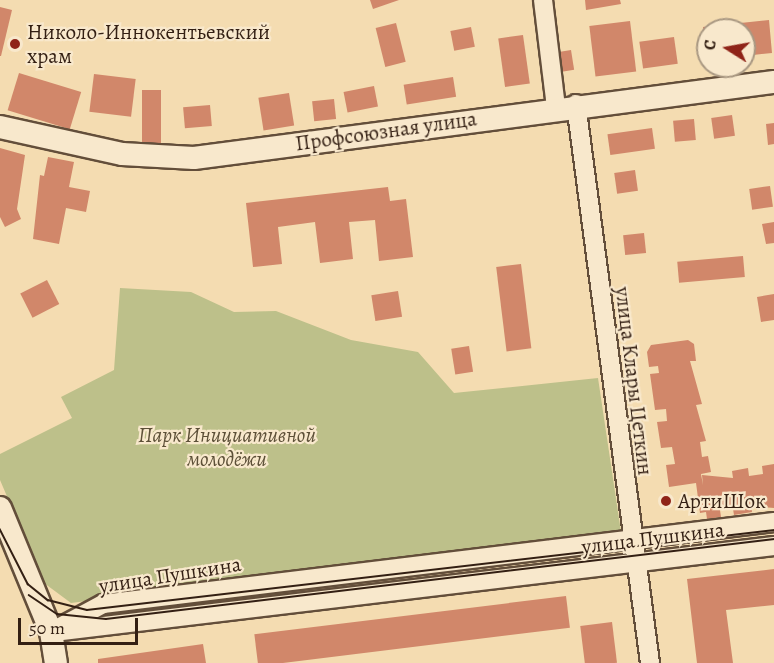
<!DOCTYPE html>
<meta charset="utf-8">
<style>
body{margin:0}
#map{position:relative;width:774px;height:663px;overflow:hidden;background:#f4dcb1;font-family:Alegreya,serif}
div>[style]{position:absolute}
.green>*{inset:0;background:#bdc08a}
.building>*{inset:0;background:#d1876a;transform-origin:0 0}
.roads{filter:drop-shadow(2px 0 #634e3a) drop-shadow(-2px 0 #634e3a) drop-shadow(0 2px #634e3a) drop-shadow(0 -2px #634e3a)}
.minor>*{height:18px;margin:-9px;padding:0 9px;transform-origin:9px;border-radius:9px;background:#f8e8cc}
.tertiary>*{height:22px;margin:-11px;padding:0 11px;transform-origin:11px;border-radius:11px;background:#f8e8cc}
.tram>*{height:1.5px;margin:-0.75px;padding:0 0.75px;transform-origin:0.75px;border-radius:0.75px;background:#331f13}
.dots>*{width:16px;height:16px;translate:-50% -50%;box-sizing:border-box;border:3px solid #f8e8cc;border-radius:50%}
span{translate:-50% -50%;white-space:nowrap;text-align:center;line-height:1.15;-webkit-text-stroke:4.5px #f8e8cc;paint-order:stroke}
.poi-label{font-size:21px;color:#331f13}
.left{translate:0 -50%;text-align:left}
.street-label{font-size:21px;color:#331f13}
.park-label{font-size:21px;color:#5c4f37;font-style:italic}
.north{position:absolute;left:696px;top:18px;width:60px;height:60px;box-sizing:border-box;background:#f8e8cc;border:2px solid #a99882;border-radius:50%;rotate:281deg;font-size:16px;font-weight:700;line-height:24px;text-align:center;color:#331f13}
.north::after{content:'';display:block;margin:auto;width:21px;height:27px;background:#8f2418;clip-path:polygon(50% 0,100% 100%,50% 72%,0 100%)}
.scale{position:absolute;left:18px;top:618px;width:120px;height:27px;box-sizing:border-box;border:3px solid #331f13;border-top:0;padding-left:8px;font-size:18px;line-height:21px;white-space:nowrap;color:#331f13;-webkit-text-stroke:4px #f8e8cc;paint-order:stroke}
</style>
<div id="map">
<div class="green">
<div style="clip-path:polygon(120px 288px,191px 292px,234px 312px,276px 311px,351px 340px,418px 352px,454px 393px,598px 378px,621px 532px,71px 603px,44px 583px,0 480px,0 454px,72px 418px,61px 397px,114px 370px)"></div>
</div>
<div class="building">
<div style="clip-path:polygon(370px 0,399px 0,373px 9px)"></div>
<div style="clip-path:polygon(585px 0,620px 0,621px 4px,586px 10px)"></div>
<div style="clip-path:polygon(0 7px,12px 10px,1px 56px,0 56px)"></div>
<div style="clip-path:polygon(769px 20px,772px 53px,744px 56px,744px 30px,708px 30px,706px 59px,703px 27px)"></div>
<div style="left:630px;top:21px;width:51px;height:41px;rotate:83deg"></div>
<div style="left:396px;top:23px;width:40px;height:21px;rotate:76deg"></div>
<div style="left:471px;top:27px;width:20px;height:21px;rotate:79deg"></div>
<div style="left:523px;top:35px;width:49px;height:25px;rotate:82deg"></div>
<div style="left:674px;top:37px;width:27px;height:35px;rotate:82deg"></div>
<div style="left:571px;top:50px;width:20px;height:17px;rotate:81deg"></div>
<div style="left:19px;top:73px;width:65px;height:39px;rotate:17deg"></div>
<div style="left:94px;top:74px;width:42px;height:38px;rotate:7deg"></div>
<div style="left:453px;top:77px;width:20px;height:50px;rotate:81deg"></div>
<div style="left:374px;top:86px;width:21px;height:31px;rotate:79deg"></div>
<div style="left:142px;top:90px;width:19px;height:56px"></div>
<div style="left:289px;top:93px;width:33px;height:31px;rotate:81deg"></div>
<div style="left:334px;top:99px;width:20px;height:22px;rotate:84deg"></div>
<div style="left:210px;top:105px;width:21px;height:27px;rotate:85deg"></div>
<div style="left:732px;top:115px;width:21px;height:21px;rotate:82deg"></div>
<div style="left:694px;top:119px;width:21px;height:21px;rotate:85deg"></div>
<div style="clip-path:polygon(774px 123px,774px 144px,768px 145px,766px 124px)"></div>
<div style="left:652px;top:128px;width:21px;height:45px;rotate:82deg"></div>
<div style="clip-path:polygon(0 148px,25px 155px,17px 209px,21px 219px,5px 227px,0 217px)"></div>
<div style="clip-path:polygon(48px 157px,74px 162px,69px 187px,90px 191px,86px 212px,66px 208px,59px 244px,33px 239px,40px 175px,44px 176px)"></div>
<div style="left:635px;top:170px;width:21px;height:21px;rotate:82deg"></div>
<div style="left:770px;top:186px;width:21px;height:21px;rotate:82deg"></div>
<div style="clip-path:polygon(388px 187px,390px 201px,406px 199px,413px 257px,379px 261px,375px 220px,349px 222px,353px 259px,320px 263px,315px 222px,278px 227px,282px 264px,253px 267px,246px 203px)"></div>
<div style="clip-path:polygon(774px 222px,774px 243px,766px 244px,762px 224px)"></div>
<div style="left:644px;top:233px;width:20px;height:21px;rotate:84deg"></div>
<div style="left:743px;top:256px;width:21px;height:66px;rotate:85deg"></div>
<div style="left:521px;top:264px;width:85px;height:25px;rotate:83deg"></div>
<div style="left:47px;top:280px;width:27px;height:30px;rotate:63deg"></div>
<div style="left:398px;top:291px;width:26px;height:27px;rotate:81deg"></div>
<div style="clip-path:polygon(774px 294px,774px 320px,761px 322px,757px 297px)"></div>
<div style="clip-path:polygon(688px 340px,694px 344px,696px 361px,690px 361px,702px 404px,696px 405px,706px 441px,700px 442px,702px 457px,708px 456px,711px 472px,701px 474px,703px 485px,702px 475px,733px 478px,732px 471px,748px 468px,749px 476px,763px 474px,762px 466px,774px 464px,774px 508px,751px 506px,752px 512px,734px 515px,733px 509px,720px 510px,721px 517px,707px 519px,706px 512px,700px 513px,696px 483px,669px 487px,666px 465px,675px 464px,672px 447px,661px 448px,657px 422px,667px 421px,666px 409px,655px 410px,650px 374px,659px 373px,658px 366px,649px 367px,647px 352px,651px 345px)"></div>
<div style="left:469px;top:346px;width:26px;height:18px;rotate:81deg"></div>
<div style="clip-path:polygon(774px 569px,774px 605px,726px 610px,733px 663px,697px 663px,687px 579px)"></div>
<div style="left:566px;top:596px;width:32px;height:314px;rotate:83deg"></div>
<div style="left:612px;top:622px;width:41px;height:32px;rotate:83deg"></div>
<div style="clip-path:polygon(203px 644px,206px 663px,98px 663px,98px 659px)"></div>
</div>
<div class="roads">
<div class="minor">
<div style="left:543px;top:0;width:108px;rotate:83.1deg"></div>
<div style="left:576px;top:104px;width:564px;rotate:82.46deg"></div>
<div style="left:62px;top:631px;width:717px;rotate:-6.81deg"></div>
<div style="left:51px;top:632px;width:59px;rotate:-28.3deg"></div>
<div style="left:103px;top:604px;width:676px;rotate:-6.97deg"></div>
</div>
<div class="tertiary">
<div style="left:0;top:127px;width:125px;rotate:12.5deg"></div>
<div style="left:122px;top:154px;width:72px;rotate:3.2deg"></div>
<div style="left:194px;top:158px;width:585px;rotate:-7.47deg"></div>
<div style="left:0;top:508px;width:134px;rotate:67.6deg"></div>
<div style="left:51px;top:632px;width:31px;rotate:81deg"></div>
</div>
</div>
<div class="tram">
<div style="left:0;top:529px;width:62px;rotate:63deg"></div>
<div style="left:28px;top:584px;width:26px;rotate:39deg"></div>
<div style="left:48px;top:600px;width:40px;rotate:14.4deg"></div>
<div style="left:87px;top:610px;width:692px;rotate:-6.64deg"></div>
<div style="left:29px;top:595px;width:34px;rotate:34deg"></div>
<div style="left:57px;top:614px;width:49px;rotate:5.8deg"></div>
<div style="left:106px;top:619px;width:673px;rotate:-6.83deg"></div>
</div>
<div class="dots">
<div style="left:15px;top:44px;background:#8f2418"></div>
<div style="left:666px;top:501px;background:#8f2418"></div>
</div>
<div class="poi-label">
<span class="left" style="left:27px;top:44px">Николо-Иннокентьевский<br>храм</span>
<span class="left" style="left:678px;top:501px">АртиШок</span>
</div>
<div class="street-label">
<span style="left:386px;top:131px;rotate:-8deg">Профсоюзная улица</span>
<span style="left:634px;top:381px;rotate:83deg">улица Клары Цеткин</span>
<span style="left:653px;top:538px;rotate:-7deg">улица Пушкина</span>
<span style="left:170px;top:575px;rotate:-9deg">улица Пушкина</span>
</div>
<div class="park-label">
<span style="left:227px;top:447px">Парк Инициативной<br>молодёжи</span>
</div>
<div class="north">С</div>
<div class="scale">50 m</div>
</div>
